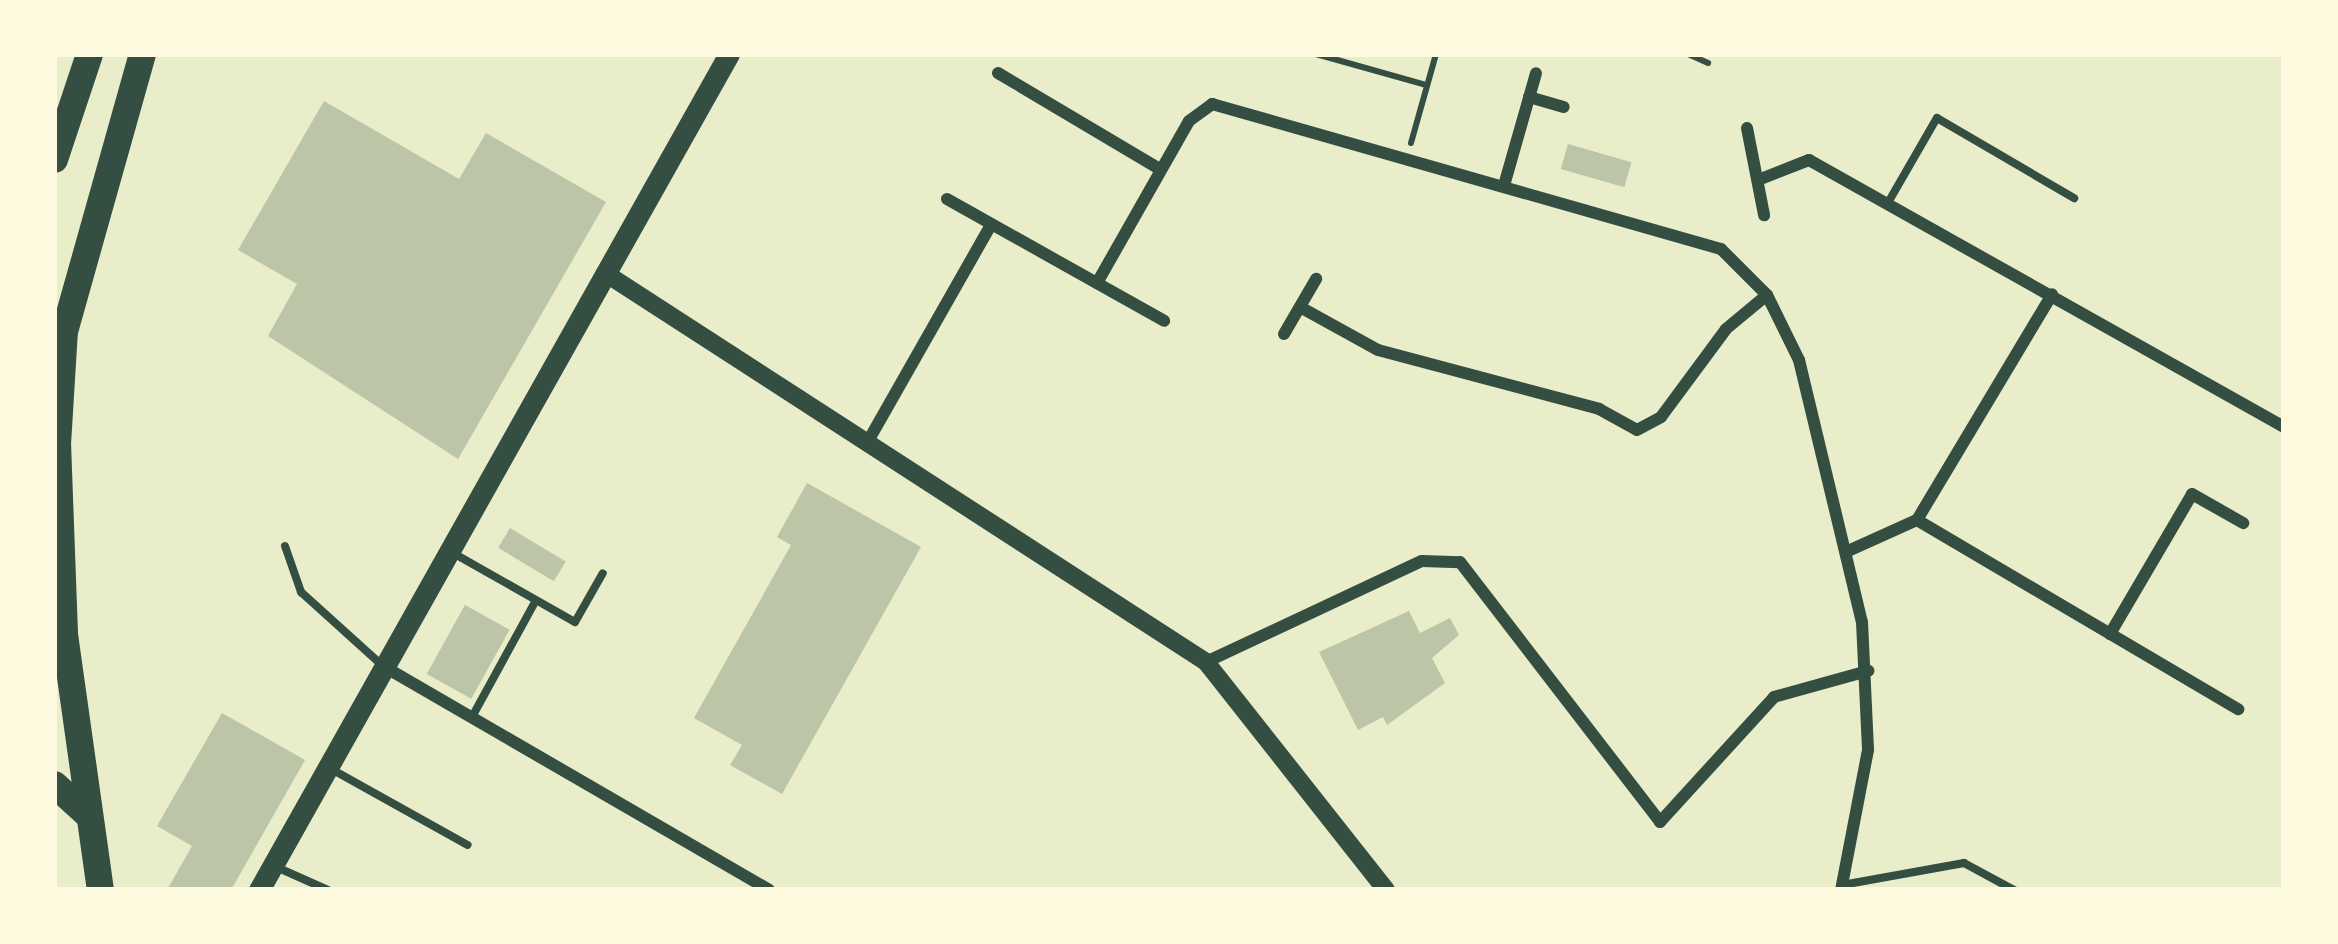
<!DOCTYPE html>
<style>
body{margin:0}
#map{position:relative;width:2338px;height:944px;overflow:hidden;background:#e9edc9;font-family:Raleway,sans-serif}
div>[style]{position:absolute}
.building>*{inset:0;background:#bcc5a7;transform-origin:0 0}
.path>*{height:6px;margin:-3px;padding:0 3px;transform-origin:3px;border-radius:3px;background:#344e41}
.service>*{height:8px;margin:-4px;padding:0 4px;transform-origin:4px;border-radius:4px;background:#344e41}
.minor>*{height:12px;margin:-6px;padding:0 6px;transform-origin:6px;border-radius:6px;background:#344e41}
.tertiary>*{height:18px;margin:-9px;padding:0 9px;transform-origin:9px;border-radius:9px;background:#344e41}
.secondary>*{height:21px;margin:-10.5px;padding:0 10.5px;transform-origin:10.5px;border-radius:10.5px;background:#344e41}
.trunk>*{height:27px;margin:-13.5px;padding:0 13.5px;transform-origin:13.5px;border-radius:13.5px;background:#344e41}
span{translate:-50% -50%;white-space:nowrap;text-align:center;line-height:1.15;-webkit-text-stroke:12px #fefae0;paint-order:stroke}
.frame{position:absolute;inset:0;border:57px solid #fefae0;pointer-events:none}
</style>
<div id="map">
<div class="building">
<div style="clip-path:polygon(324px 101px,459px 179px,486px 133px,606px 202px,458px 459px,268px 336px,297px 284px,238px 250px)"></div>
<div style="left:1568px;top:144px;width:66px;height:26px;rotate:16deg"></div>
<div style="clip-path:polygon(807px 483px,921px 547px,782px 794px,730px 765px,742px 745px,694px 718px,791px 545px,777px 537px)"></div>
<div style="left:510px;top:528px;width:65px;height:23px;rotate:31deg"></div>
<div style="left:465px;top:605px;width:51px;height:79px;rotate:29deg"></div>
<div style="clip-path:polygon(1409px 611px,1420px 633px,1450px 618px,1459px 635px,1432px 658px,1445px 683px,1387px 725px,1383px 717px,1358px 730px,1319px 652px)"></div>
<div style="clip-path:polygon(222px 713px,305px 760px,231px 890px,167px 890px,192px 846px,157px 826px)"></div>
</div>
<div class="path">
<div style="left:1316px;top:54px;width:114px;rotate:15.7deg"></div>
<div style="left:1688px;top:54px;width:22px;rotate:24deg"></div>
<div style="left:1411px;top:143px;width:92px;rotate:-74.3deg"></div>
</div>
<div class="service">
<div style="left:1889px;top:201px;width:96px;rotate:-60deg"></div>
<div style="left:1937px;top:118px;width:159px;rotate:30.3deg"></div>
<div style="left:285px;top:546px;width:49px;rotate:70.8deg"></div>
<div style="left:301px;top:592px;width:110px;rotate:42.1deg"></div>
<div style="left:453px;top:553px;width:140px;rotate:29.5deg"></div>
<div style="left:575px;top:622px;width:56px;rotate:-60.3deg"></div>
<div style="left:472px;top:717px;width:133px;rotate:-61.3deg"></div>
<div style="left:333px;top:770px;width:154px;rotate:29.1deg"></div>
<div style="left:274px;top:866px;width:59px;rotate:24deg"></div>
<div style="left:1842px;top:885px;width:124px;rotate:-10.2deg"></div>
<div style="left:1964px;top:863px;width:57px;rotate:28.4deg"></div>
</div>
<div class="minor">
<div style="left:998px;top:73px;width:188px;rotate:30.7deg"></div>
<div style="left:1529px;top:97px;width:36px;rotate:16deg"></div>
<div style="left:1747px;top:128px;width:89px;rotate:78.9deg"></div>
<div style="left:1758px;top:180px;width:55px;rotate:-21.4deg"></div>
<div style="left:1809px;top:160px;width:545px;rotate:29.34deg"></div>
<div style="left:1505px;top:182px;width:113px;rotate:-74.1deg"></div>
<div style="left:947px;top:199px;width:249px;rotate:29.3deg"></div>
<div style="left:1097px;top:283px;width:186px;rotate:-60.4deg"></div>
<div style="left:1189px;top:121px;width:29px;rotate:-36deg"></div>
<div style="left:1212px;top:104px;width:529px;rotate:15.9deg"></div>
<div style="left:1721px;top:249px;width:65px;rotate:45deg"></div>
<div style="left:1767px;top:295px;width:72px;rotate:63.8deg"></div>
<div style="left:1799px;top:360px;width:269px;rotate:76.5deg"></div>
<div style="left:1862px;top:622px;width:128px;rotate:87.3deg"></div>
<div style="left:1868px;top:750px;width:143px;rotate:100.9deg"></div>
<div style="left:1300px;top:307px;width:89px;rotate:28.9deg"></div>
<div style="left:1378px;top:350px;width:229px;rotate:14.9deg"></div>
<div style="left:1599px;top:409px;width:43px;rotate:28.9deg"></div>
<div style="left:1637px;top:430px;width:27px;rotate:-28deg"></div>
<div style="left:1661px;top:417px;width:109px;rotate:-53.5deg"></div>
<div style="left:1726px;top:329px;width:53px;rotate:-39.7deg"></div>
<div style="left:1284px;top:334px;width:64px;rotate:-59.8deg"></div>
<div style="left:871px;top:436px;width:243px;rotate:-60.4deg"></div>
<div style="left:1917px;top:520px;width:373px;rotate:30.5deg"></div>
<div style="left:1848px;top:551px;width:76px;rotate:-24.2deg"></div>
<div style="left:1917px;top:520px;width:263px;rotate:-59.1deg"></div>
<div style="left:2110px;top:634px;width:162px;rotate:-59.6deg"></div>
<div style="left:2192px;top:494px;width:59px;rotate:29.6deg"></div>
<div style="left:1206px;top:662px;width:238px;rotate:-25.1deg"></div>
<div style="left:1422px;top:561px;width:38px;rotate:2deg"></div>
<div style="left:1460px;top:562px;width:328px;rotate:52.4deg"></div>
<div style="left:1660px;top:822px;width:169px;rotate:-47.6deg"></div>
<div style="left:1774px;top:697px;width:98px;rotate:-15.5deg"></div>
<div style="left:383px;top:666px;width:446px;rotate:30.1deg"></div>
</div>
<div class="tertiary">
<div style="left:605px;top:273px;width:716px;rotate:32.91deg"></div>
<div style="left:1206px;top:662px;width:290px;rotate:51.7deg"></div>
</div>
<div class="secondary">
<div style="left:259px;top:890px;width:959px;rotate:-60.66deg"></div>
</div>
<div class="trunk">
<div style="left:54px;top:159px;width:111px;rotate:-71.6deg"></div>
<div style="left:54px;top:784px;width:43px;rotate:42.2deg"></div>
<div style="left:100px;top:890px;width:260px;rotate:-98deg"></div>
<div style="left:64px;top:633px;width:189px;rotate:-92.1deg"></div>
<div style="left:57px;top:444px;width:113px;rotate:-86.5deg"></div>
<div style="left:64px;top:331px;width:288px;rotate:-74.3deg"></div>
</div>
<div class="frame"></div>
</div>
